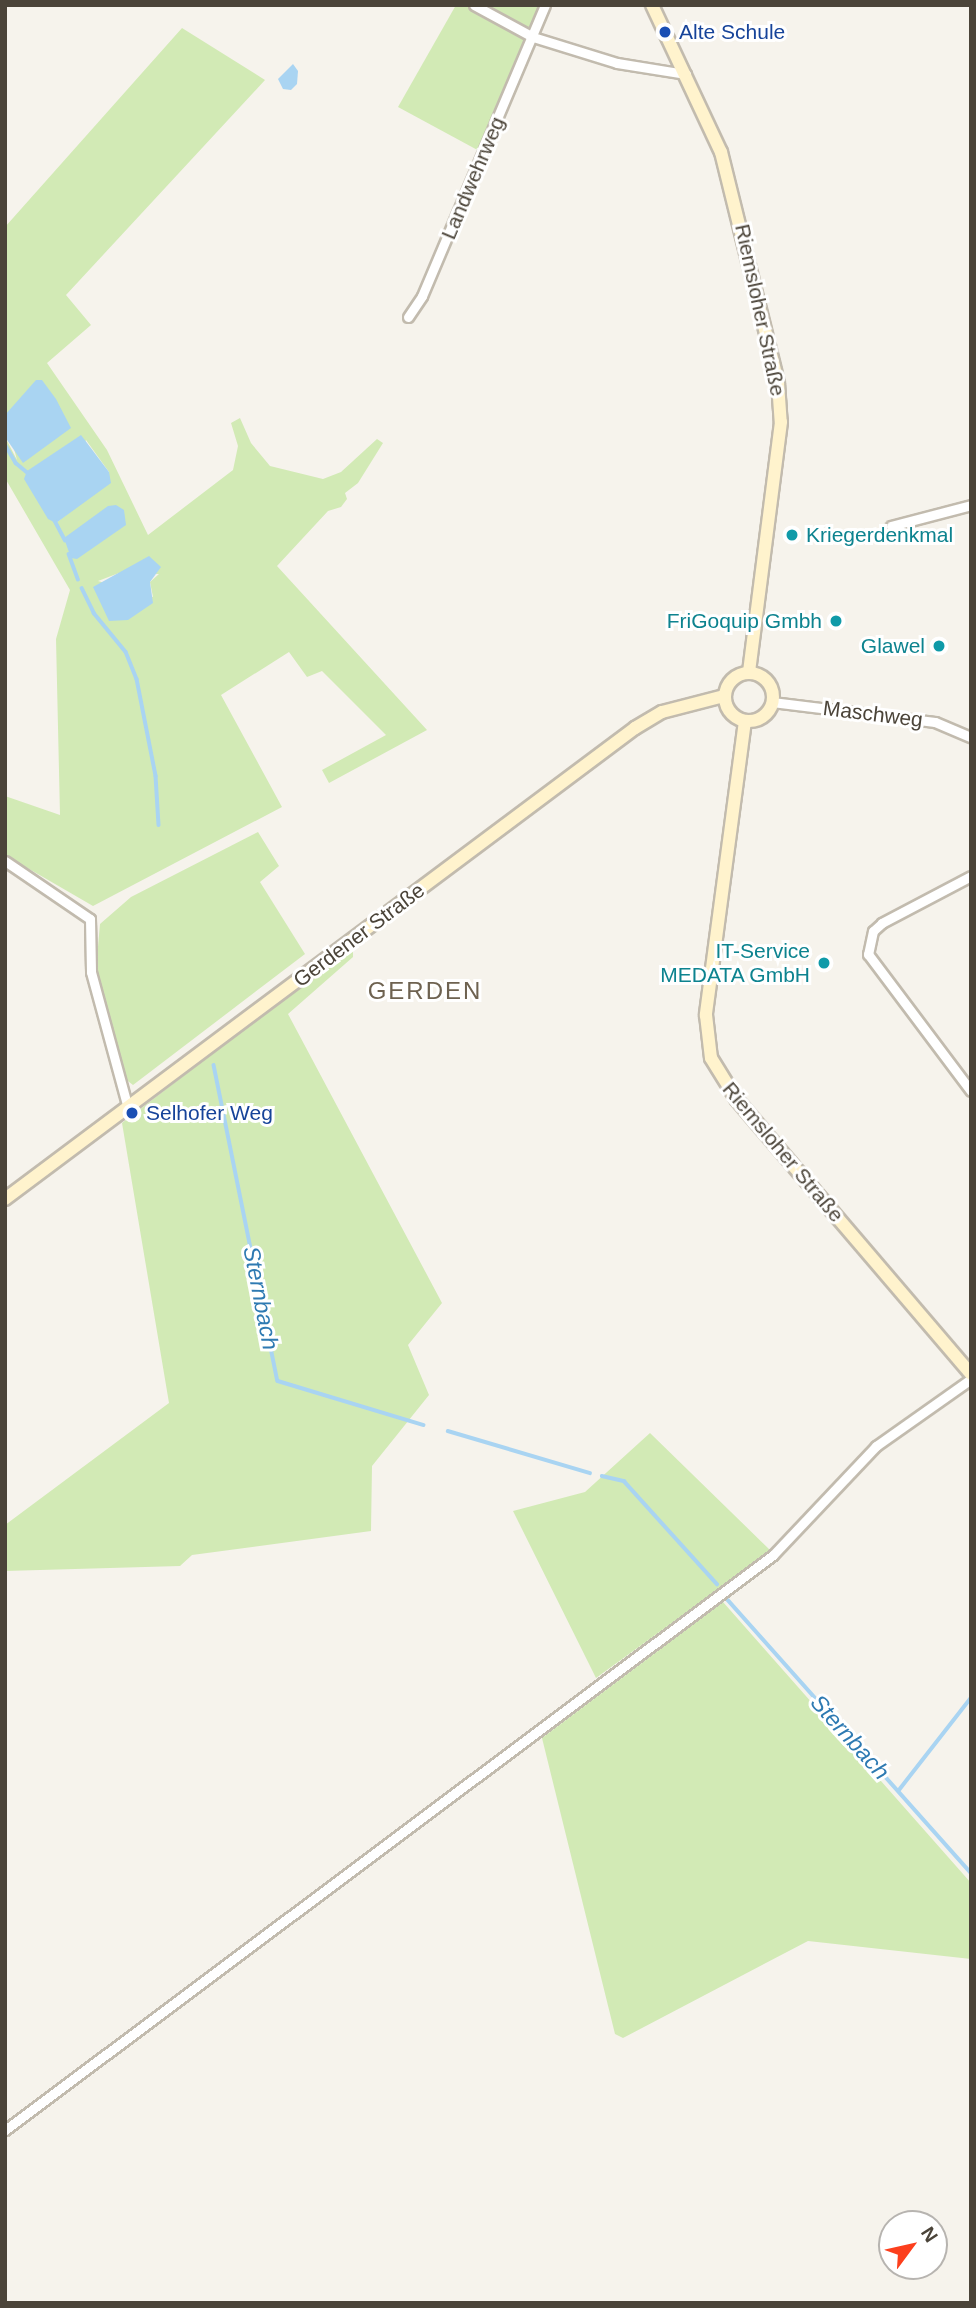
<!DOCTYPE html>
<meta charset="utf-8">
<style>
body{margin:0}
#map{position:relative;width:976px;height:2308px;overflow:hidden;background:#f6f3ec;font-family:Arial,sans-serif}
div>[style]{position:absolute}
.green>*{inset:0;background:#d2eab5}
.water>*{inset:0;background:#a9d4f2}
.stream>*{height:3.5px;margin:-1.75px;padding:0 1.75px;transform-origin:1.75px;border-radius:1.75px;background:#a9d4f2}
.roads{filter:drop-shadow(2px 0 #c2bbae) drop-shadow(-2px 0 #c2bbae) drop-shadow(0 2px #c2bbae) drop-shadow(0 -2px #c2bbae)}
.street>*{height:9px;margin:-4.5px;padding:0 4.5px;transform-origin:4.5px;border-radius:4.5px;background:#fff}
.secondary>*{height:12px;margin:-6px;padding:0 6px;transform-origin:6px;border-radius:6px;background:#fff3cd}
.secondary>.ring{margin:-6px;padding:0;box-sizing:content-box;background:none;border:12px solid #fff3cd;border-radius:50%}
.dots>*{width:19px;height:19px;translate:-50% -50%;box-sizing:border-box;border:4px solid #fff;border-radius:50%}
span{translate:-50% -50%;white-space:nowrap;text-align:center;line-height:1.15;-webkit-text-stroke:6px #fff;paint-order:stroke}
.transit-label{font-size:21px;color:#164399}
.left{translate:0 -50%;text-align:left}
.street-label{font-size:21px;color:#4b4439}
.culture-label{font-size:21px;color:#0d838f}
.right{translate:-100% -50%;text-align:right}
.water-label{font-size:23px;color:#2e7ab2;font-style:italic}
.quarter-label{font-size:24px;color:#6e6250;letter-spacing:2px}
.frame{position:absolute;inset:0;border:7px solid #4b4439;pointer-events:none}
.north{position:absolute;left:878px;top:2210px;width:70px;height:70px;box-sizing:border-box;background:#fff;border:2px solid #b7b4b0;border-radius:50%;rotate:57deg;font-size:19px;font-weight:700;line-height:28px;text-align:center;color:#4b4439}
.north::after{content:'';display:block;margin:auto;width:24px;height:32px;background:#fc3f1d;clip-path:polygon(50% 0,100% 100%,50% 72%,0 100%)}
</style>
<div id="map">
<div class="green">
<div style="clip-path:polygon(456px 5px,545px 5px,483px 153px,398px 107px)"></div>
<div style="clip-path:polygon(evenodd,182px 28px,265px 80px,66px 295px,91px 325px,47px 363px,107px 450px,148px 535px,233px 470px,238px 446px,231px 423px,240px 418px,251px 443px,270px 466px,323px 479px,341px 472px,377px 439px,383px 443px,358px 483px,345px 493px,347px 499px,341px 507px,328px 511px,277px 566px,427px 730px,329px 783px,322px 770px,386px 735px,322px 671px,307px 677px,289px 652px,221px 695px,282px 807px,93px 906px,5px 855px,5px 796px,60px 815px,56px 639px,70px 590px,5px 478px,5px 437px,17px 460px,5px 415px,5px 227px,182px 28px,86px 440px,109px 472px,81px 503px,56px 523px,86px 440px,182px 28px,119px 573px,159px 574px,150px 582px,153px 597px,98px 581px,119px 573px)"></div>
<div style="clip-path:polygon(258px 832px,279px 866px,260px 882px,305px 954px,133px 1085px,124px 1078px,96px 969px,100px 924px,131px 897px)"></div>
<div style="clip-path:polygon(353px 946px,353px 957px,288px 1014px,442px 1303px,408px 1345px,429px 1395px,372px 1466px,371px 1531px,192px 1555px,180px 1566px,5px 1571px,5px 1525px,169px 1403px,122px 1123px)"></div>
<div style="clip-path:polygon(650px 1433px,771px 1551px,596px 1678px,513px 1511px,585px 1492px)"></div>
<div style="clip-path:polygon(723px 1602px,971px 1883px,971px 1959px,808px 1941px,623px 2038px,615px 2034px,542px 1738px)"></div>
</div>
<div class="water">
<div style="clip-path:polygon(293px 64px,298px 71px,297px 84px,291px 90px,283px 89px,278px 79px)"></div>
<div style="clip-path:polygon(36px 380px,42px 380px,56px 399px,71px 428px,23px 463px,5px 437px,5px 415px)"></div>
<div style="clip-path:polygon(81px 435px,109px 472px,111px 483px,56px 523px,48px 519px,24px 479px,27px 471px)"></div>
<div style="clip-path:polygon(116px 505px,124px 510px,126px 525px,77px 559px,71px 558px,64px 538px,108px 506px)"></div>
<div style="clip-path:polygon(149px 556px,161px 567px,150px 582px,153px 603px,128px 620px,109px 621px,93px 587px)"></div>
</div>
<div class="stream">
<div style="left:5px;top:444px;width:22px;rotate:60deg"></div>
<div style="left:16px;top:463px;width:16px;rotate:40deg"></div>
<div style="left:54px;top:519px;width:24px;rotate:62deg"></div>
<div style="left:69px;top:554px;width:27px;rotate:70deg"></div>
<div style="left:82px;top:588px;width:28px;rotate:64deg"></div>
<div style="left:94px;top:613px;width:50px;rotate:50.6deg"></div>
<div style="left:126px;top:652px;width:29px;rotate:68deg"></div>
<div style="left:137px;top:679px;width:99px;rotate:78.9deg"></div>
<div style="left:156px;top:776px;width:49px;rotate:86.5deg"></div>
<div style="left:214px;top:1065px;width:322px;rotate:78.6deg"></div>
<div style="left:278px;top:1381px;width:152px;rotate:16.8deg"></div>
<div style="left:448px;top:1431px;width:148px;rotate:16.5deg"></div>
<div style="left:602px;top:1476px;width:23px;rotate:13deg"></div>
<div style="left:624px;top:1481px;width:139px;rotate:47.9deg"></div>
<div style="left:728px;top:1600px;width:365px;rotate:48.3deg"></div>
<div style="left:899px;top:1790px;width:117px;rotate:-52deg"></div>
</div>
<div class="roads">
<div class="street">
<div style="left:474px;top:5px;width:67px;rotate:28.5deg"></div>
<div style="left:533px;top:37px;width:88px;rotate:17.2deg"></div>
<div style="left:617px;top:63px;width:70px;rotate:9.1deg"></div>
<div style="left:408px;top:317px;width:25px;rotate:-56deg"></div>
<div style="left:422px;top:296px;width:316px;rotate:-67.1deg"></div>
<div style="left:891px;top:526px;width:83px;rotate:-14.7deg"></div>
<div style="left:772px;top:702px;width:164px;rotate:7deg"></div>
<div style="left:935px;top:722px;width:39px;rotate:23deg"></div>
<div style="left:5px;top:861px;width:103px;rotate:34.3deg"></div>
<div style="left:90px;top:919px;width:53px;rotate:88.9deg"></div>
<div style="left:91px;top:972px;width:141px;rotate:74.8deg"></div>
<div style="left:971px;top:876px;width:101px;rotate:152.2deg"></div>
<div style="left:882px;top:923px;width:12px;rotate:138deg"></div>
<div style="left:873px;top:931px;width:24px;rotate:102deg"></div>
<div style="left:868px;top:954px;width:171px;rotate:53.1deg"></div>
<div style="left:5px;top:2130px;width:959px;rotate:-36.82deg"></div>
<div style="left:773px;top:1555px;width:150px;rotate:-46.6deg"></div>
<div style="left:876px;top:1446px;width:116px;rotate:-35.2deg"></div>
</div>
<div class="secondary">
<div style="left:652px;top:5px;width:162px;rotate:64.9deg"></div>
<div style="left:721px;top:152px;width:238px;rotate:76.1deg"></div>
<div style="left:778px;top:383px;width:39px;rotate:86deg"></div>
<div style="left:781px;top:422px;width:253px;rotate:97.3deg"></div>
<div class="ring" style="left:725px;top:673px;width:36px;height:36px"></div>
<div style="left:745px;top:721px;width:297px;rotate:97.6deg"></div>
<div style="left:706px;top:1015px;width:43px;rotate:83.4deg"></div>
<div style="left:711px;top:1058px;width:49px;rotate:58.2deg"></div>
<div style="left:737px;top:1100px;width:360px;rotate:49.5deg"></div>
<div style="left:5px;top:1199px;width:787px;rotate:-36.78deg"></div>
<div style="left:635px;top:728px;width:31px;rotate:-31deg"></div>
<div style="left:662px;top:712px;width:64px;rotate:-14.5deg"></div>
</div>
</div>
<div class="dots">
<div style="left:665px;top:32px;background:#1a4fb4"></div>
<div style="left:792px;top:535px;background:#0f9aa8"></div>
<div style="left:836px;top:621px;background:#0f9aa8"></div>
<div style="left:939px;top:646px;background:#0f9aa8"></div>
<div style="left:824px;top:963px;background:#0f9aa8"></div>
<div style="left:132px;top:1113px;background:#1a4fb4"></div>
</div>
<div class="transit-label">
<span class="left" style="left:679px;top:32px">Alte Schule</span>
<span class="left" style="left:146px;top:1113px">Selhofer Weg</span>
</div>
<div class="street-label">
<span style="left:473px;top:178px;rotate:-67deg">Landwehrweg</span>
<span style="left:760px;top:310px;rotate:78deg">Riemsloher Straße</span>
<span style="left:873px;top:714px;rotate:7deg">Maschweg</span>
<span style="left:359px;top:935px;rotate:-37deg">Gerdener Straße</span>
<span style="left:783px;top:1152px;rotate:50deg">Riemsloher Straße</span>
</div>
<div class="culture-label">
<span class="left" style="left:806px;top:535px">Kriegerdenkmal</span>
<span class="right" style="left:822px;top:621px">FriGoquip Gmbh</span>
<span class="right" style="left:925px;top:646px">Glawel</span>
<span class="right" style="left:810px;top:963px">IT-Service<br>MEDATA GmbH</span>
</div>
<div class="water-label">
<span style="left:261px;top:1298px;rotate:79deg">Sternbach</span>
<span style="left:850px;top:1737px;rotate:48deg">Sternbach</span>
</div>
<div class="quarter-label">
<span style="left:425px;top:991px">GERDEN</span>
</div>
<div class="frame"></div>
<div class="north">N</div>
</div>
